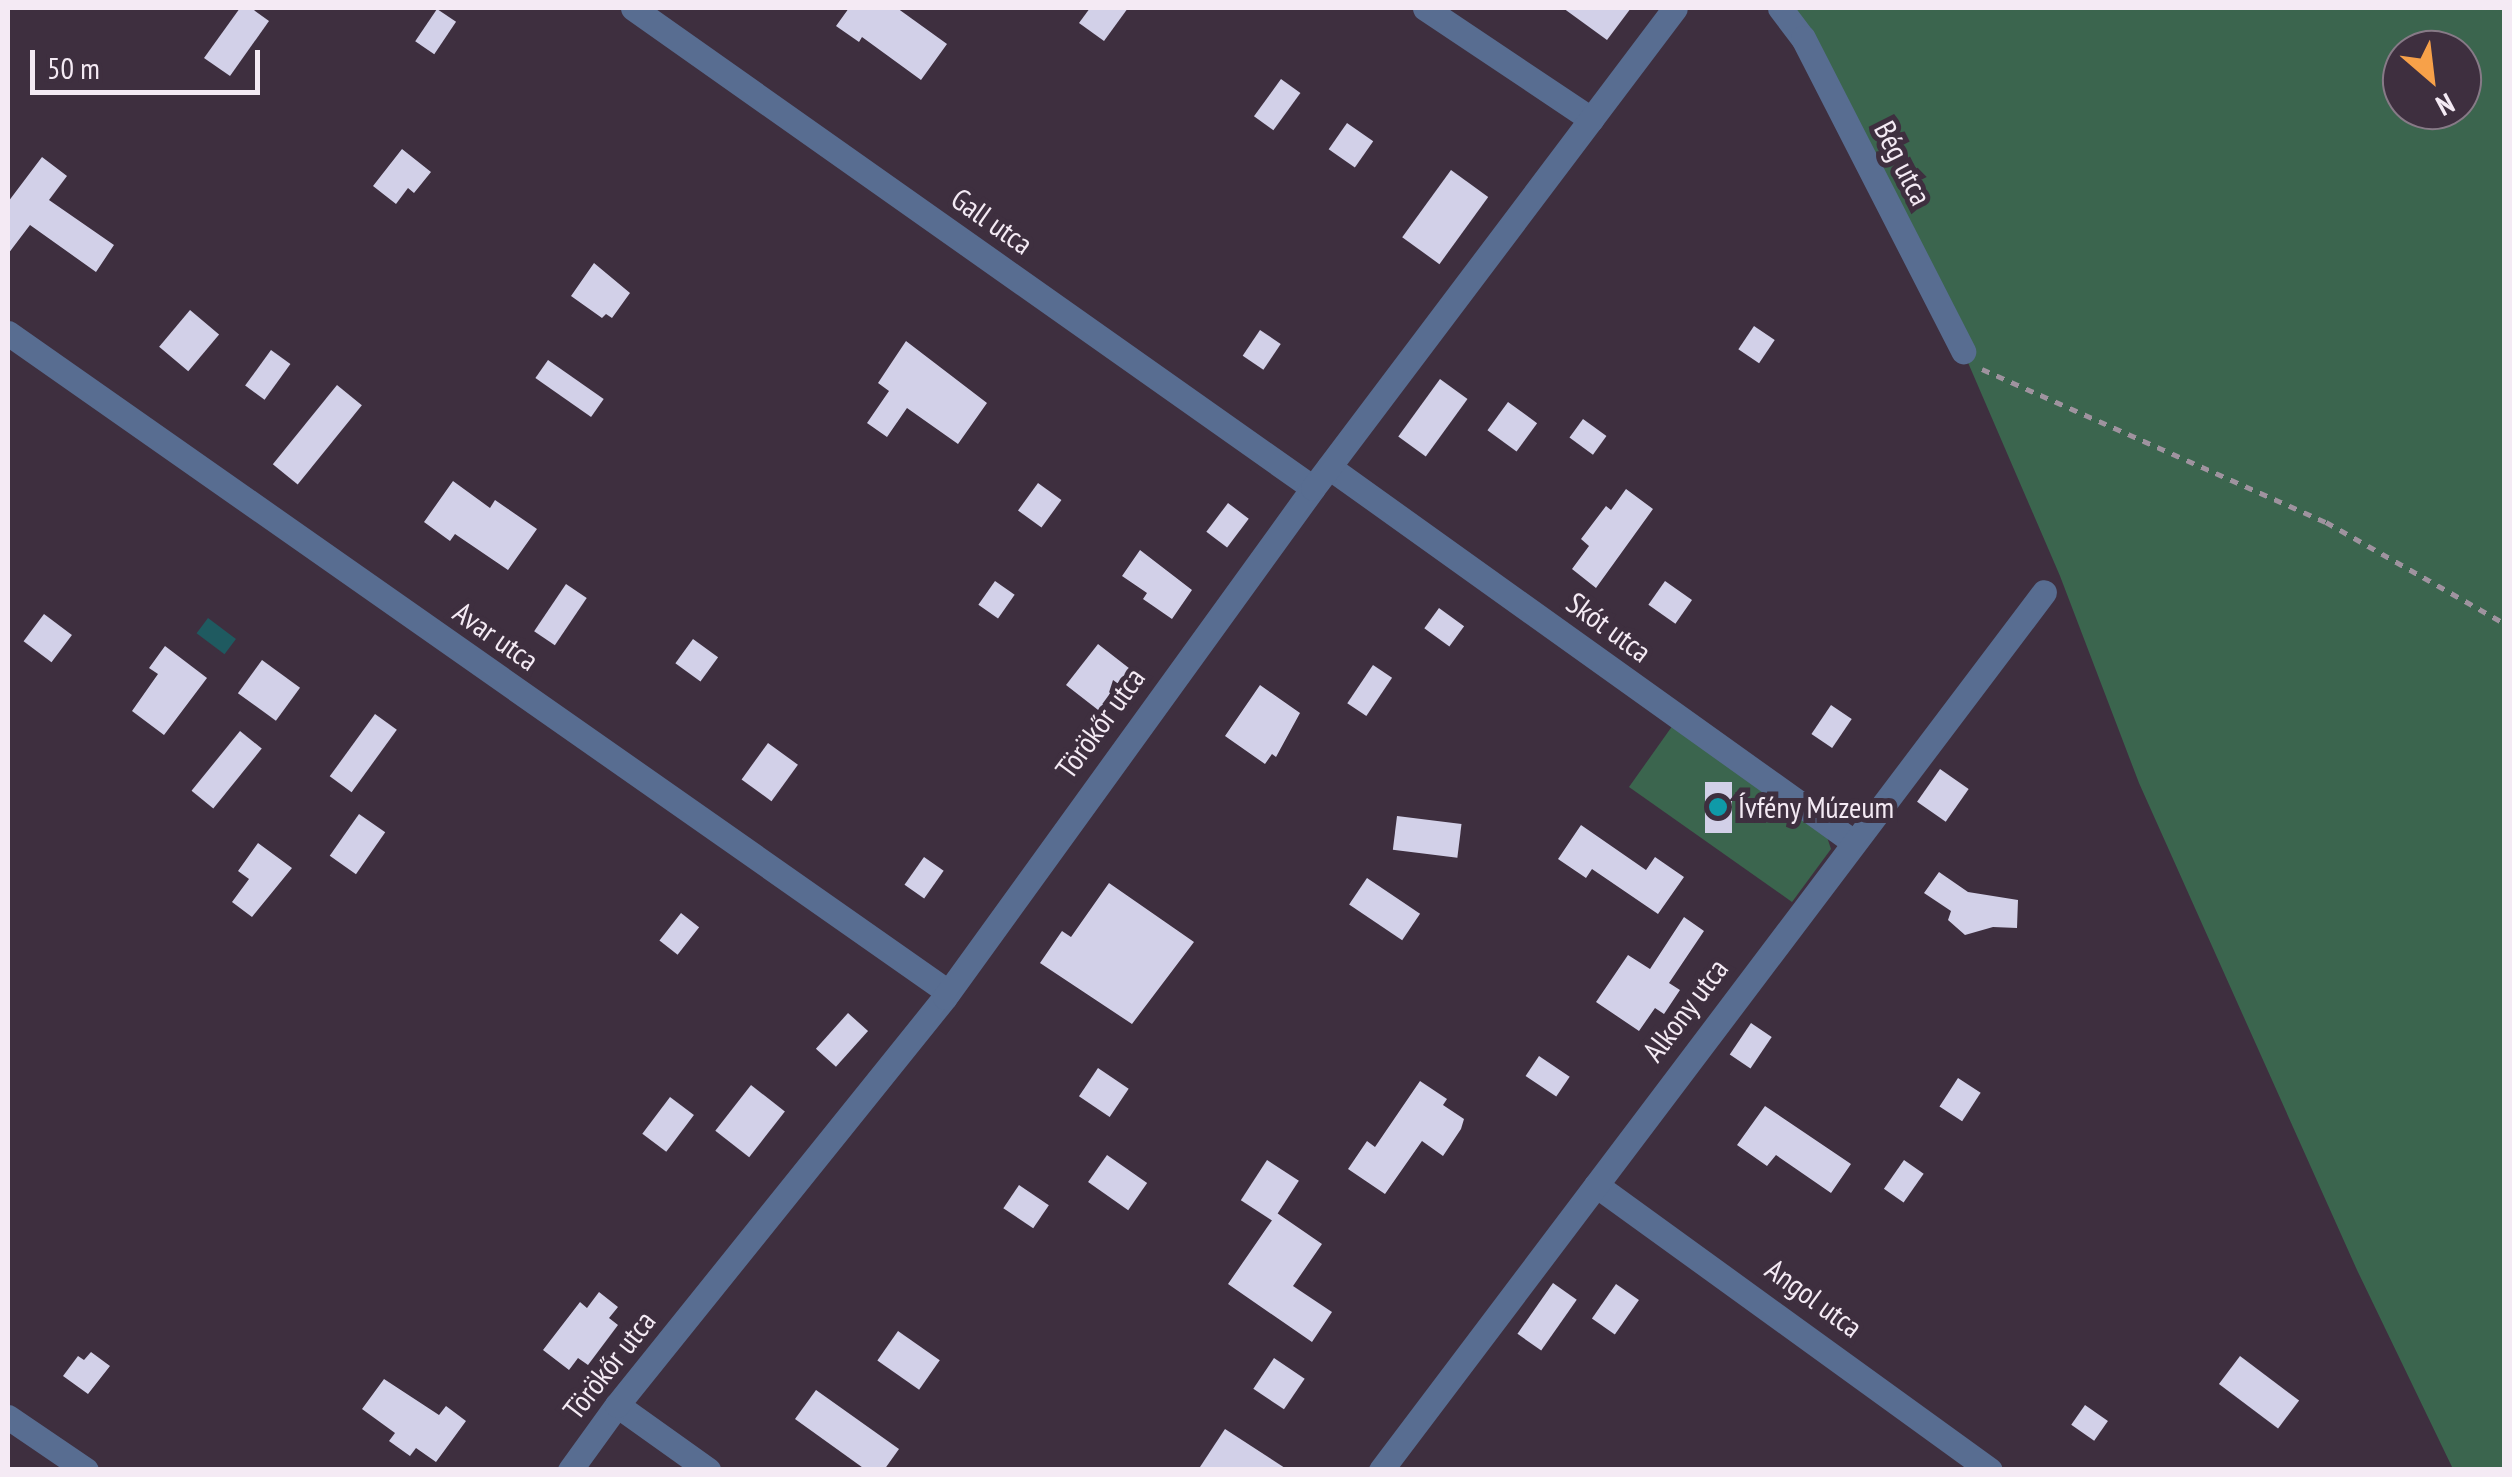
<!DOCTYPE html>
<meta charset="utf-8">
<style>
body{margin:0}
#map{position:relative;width:2512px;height:1477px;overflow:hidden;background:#3e2f3f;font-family:"PT Sans Narrow",sans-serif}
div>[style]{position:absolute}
.green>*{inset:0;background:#3b654e}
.water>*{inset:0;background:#1f5a60;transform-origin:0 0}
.building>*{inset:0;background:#d2d0e8;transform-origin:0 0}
.path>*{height:5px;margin-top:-2.5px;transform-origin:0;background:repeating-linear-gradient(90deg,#9f939f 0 8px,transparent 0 16px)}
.minor>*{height:25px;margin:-12.5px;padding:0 12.5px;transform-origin:12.5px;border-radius:12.5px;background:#586d91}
.dots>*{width:28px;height:28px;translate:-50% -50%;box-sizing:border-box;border:5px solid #3e2f3f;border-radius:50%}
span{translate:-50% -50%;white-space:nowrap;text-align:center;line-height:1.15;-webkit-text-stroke:10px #3e2f3f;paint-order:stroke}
.street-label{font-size:30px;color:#f4eaf4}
.poi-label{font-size:30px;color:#f4eaf4}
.left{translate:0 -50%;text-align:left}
.frame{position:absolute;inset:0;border:10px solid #f4eaf4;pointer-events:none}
.north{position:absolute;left:2382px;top:30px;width:100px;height:100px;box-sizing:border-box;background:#3e2f3f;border:2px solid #877a87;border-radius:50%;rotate:152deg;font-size:28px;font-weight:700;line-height:40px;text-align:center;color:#f4eaf4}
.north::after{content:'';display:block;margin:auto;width:35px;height:45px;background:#f7a149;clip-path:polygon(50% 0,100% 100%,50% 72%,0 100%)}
.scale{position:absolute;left:30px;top:50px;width:230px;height:45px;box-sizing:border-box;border:5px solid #f4eaf4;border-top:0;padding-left:12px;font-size:30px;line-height:35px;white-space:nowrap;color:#f4eaf4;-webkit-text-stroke:8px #3e2f3f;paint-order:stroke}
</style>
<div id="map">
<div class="green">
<div style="clip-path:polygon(evenodd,1790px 8px,2504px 8px,2504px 1469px,2453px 1469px,2357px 1270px,2139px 783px,2060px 576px,1963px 351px,1790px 8px,2402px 50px,2462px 50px,2462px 110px,2402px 110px,2402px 50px)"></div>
<div style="clip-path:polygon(1673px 725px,1827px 837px,1831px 849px,1792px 902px,1629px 787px)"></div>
</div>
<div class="water">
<div style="left:208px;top:618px;width:35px;height:19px;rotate:37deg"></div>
</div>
<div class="building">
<div style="clip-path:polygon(240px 8px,251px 8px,269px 21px,230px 76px,204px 58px)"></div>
<div style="clip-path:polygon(849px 8px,897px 8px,947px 44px,921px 80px,862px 37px,859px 42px,836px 26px)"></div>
<div style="clip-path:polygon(1090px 8px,1128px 8px,1104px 41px,1079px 23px)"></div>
<div style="clip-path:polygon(1563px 8px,1631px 8px,1607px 40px)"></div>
<div style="left:437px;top:9px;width:23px;height:39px;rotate:34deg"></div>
<div style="left:1281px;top:79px;width:24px;height:46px;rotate:36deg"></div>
<div style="left:1347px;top:123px;width:32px;height:32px;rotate:35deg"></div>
<div style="clip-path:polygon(402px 149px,431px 172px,414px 193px,408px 188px,396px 204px,373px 186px)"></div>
<div style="clip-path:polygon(42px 157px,67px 176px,49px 200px,114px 245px,96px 272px,30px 225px,8px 254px,8px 202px)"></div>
<div style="left:1451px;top:170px;width:46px;height:83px;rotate:36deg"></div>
<div style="clip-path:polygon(594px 263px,630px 293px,612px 318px,606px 314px,602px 318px,571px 296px)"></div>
<div style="left:190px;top:310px;width:38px;height:48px;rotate:40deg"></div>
<div style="left:1754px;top:326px;width:25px;height:28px;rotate:34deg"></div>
<div style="left:1260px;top:330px;width:25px;height:31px;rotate:34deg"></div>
<div style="clip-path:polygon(906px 341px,987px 403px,958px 444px,907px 408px,887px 437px,867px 423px,889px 391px,878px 383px)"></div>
<div style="left:271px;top:350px;width:24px;height:44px;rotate:36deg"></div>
<div style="left:548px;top:360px;width:68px;height:22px;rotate:35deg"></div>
<div style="left:1440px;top:379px;width:34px;height:71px;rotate:36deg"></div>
<div style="left:337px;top:385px;width:32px;height:102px;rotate:39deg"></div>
<div style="left:1508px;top:402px;width:36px;height:35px;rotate:36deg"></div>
<div style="left:1583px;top:419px;width:29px;height:23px;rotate:36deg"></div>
<div style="clip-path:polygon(453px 481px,490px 508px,495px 500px,537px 529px,508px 570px,455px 534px,450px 541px,424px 522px)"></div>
<div style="left:1038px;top:483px;width:29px;height:34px;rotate:36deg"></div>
<div style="clip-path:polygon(1626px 489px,1653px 509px,1596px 588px,1572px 569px,1589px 546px,1581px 539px,1606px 506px,1611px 510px)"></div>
<div style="left:1228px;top:503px;width:26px;height:36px;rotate:37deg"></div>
<div style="clip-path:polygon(1140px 550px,1192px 590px,1172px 619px,1143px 599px,1147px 593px,1122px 576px)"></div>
<div style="left:995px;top:581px;width:24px;height:29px;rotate:35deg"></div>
<div style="left:1665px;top:581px;width:33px;height:29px;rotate:35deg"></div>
<div style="left:566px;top:584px;width:25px;height:57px;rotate:34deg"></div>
<div style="left:1439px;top:608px;width:31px;height:25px;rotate:36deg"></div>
<div style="left:44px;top:614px;width:35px;height:34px;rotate:37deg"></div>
<div style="left:693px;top:639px;width:31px;height:30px;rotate:36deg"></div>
<div style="left:1098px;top:644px;width:42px;height:52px;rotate:38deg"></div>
<div style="clip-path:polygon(165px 646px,207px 678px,164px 735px,132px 711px,158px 674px,149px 668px)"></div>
<div style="left:262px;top:660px;width:47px;height:41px;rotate:36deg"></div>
<div style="left:1373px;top:665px;width:23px;height:46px;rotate:34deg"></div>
<div style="clip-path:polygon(1260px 685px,1300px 713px,1276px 757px,1272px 754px,1265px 764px,1225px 736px)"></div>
<div style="left:1831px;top:705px;width:25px;height:35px;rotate:34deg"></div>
<div style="left:375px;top:714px;width:27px;height:77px;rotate:36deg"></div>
<div style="left:240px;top:731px;width:28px;height:77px;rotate:39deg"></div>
<div style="left:768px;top:743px;width:37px;height:45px;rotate:36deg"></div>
<div style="left:1940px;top:769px;width:35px;height:40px;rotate:35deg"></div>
<div style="left:1705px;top:782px;width:27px;height:51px"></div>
<div style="left:359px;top:814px;width:32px;height:51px;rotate:35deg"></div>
<div style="left:1397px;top:816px;width:65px;height:34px;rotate:7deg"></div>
<div style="clip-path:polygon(1581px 825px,1646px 870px,1655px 857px,1684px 877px,1658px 914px,1592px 869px,1586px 878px,1558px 859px)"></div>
<div style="clip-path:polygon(258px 843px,292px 868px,252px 917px,232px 902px,249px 879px,238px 871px)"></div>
<div style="left:924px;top:857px;width:24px;height:34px;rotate:35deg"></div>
<div style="clip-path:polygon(1939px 872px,1968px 892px,2018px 900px,2017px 928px,1993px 927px,1965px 935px,1948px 920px,1951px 911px,1924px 893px)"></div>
<div style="left:1367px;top:878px;width:64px;height:32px;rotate:34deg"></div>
<div style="clip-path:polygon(1109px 883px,1194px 942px,1132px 1024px,1040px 963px,1062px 931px,1071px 937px)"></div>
<div style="left:681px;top:913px;width:23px;height:35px;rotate:38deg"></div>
<div style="clip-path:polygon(1684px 917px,1704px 931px,1669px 983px,1680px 990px,1664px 1014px,1655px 1008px,1639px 1031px,1596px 1002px,1628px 955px,1650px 969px)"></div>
<div style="left:848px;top:1013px;width:27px;height:48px;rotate:42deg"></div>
<div style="left:1751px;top:1023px;width:25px;height:38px;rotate:34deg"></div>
<div style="left:1539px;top:1056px;width:37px;height:24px;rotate:34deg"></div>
<div style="left:1098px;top:1068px;width:37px;height:34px;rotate:34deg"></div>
<div style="left:1958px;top:1078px;width:27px;height:34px;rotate:33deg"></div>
<div style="clip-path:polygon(1420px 1081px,1447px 1099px,1443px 1105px,1464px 1119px,1461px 1129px,1443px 1156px,1422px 1141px,1385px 1194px,1348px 1169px,1367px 1141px,1375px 1147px)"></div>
<div style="left:751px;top:1085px;width:43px;height:58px;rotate:38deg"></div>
<div style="left:670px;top:1097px;width:30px;height:46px;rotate:37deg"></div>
<div style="clip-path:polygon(1765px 1106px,1851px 1164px,1831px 1193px,1776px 1155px,1767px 1166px,1737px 1145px)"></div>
<div style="left:1107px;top:1155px;width:49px;height:33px;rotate:35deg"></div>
<div style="left:1267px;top:1160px;width:38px;height:48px;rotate:33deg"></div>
<div style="left:1904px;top:1160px;width:24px;height:35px;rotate:35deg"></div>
<div style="left:1019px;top:1185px;width:36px;height:28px;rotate:34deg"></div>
<div style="clip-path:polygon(1277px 1213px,1322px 1244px,1293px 1286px,1332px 1312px,1312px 1342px,1228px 1284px)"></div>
<div style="left:1553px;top:1283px;width:29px;height:62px;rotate:35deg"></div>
<div style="left:1616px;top:1284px;width:28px;height:42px;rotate:35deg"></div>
<div style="clip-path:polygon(599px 1292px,618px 1307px,609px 1318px,618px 1325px,588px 1365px,578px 1358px,569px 1370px,543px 1350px,580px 1302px,587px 1308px)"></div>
<div style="left:898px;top:1331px;width:51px;height:36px;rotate:35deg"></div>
<div style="clip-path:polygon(91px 1352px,110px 1366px,88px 1394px,63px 1376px,78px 1356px,84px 1360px)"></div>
<div style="left:2240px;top:1356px;width:74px;height:35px;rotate:37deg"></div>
<div style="left:1274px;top:1358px;width:37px;height:37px;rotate:34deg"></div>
<div style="clip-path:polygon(384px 1379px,439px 1415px,446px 1406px,466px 1421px,436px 1462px,416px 1448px,410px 1456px,389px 1441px,395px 1433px,362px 1409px)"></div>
<div style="clip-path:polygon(816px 1390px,899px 1449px,884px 1470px,866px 1470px,795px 1419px)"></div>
<div style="left:2085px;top:1405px;width:28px;height:24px;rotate:35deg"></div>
<div style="clip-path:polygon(1225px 1429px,1288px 1470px,1198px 1470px)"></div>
</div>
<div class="path">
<div style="left:1982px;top:369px;width:376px;rotate:24deg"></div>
<div style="left:2326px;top:522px;width:205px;rotate:29.6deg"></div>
</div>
<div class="minor">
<div style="left:633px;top:8px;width:832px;rotate:35.22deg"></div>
<div style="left:1425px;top:8px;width:200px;rotate:33.8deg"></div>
<div style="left:1780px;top:8px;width:38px;rotate:53deg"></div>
<div style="left:1803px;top:38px;width:352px;rotate:62.9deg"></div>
<div style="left:8px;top:333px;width:1148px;rotate:35.03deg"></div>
<div style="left:1329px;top:467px;width:643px;rotate:35.57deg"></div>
<div style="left:1596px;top:1185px;width:486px;rotate:35.9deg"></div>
<div style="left:617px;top:1405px;width:112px;rotate:35.5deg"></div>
<div style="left:8px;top:1417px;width:94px;rotate:34.2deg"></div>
<div style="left:570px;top:1470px;width:80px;rotate:-54.1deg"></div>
<div style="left:617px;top:1405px;width:523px;rotate:-51.2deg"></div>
<div style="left:945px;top:997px;width:628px;rotate:-54.13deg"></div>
<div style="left:1313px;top:488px;width:601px;rotate:-52.98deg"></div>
<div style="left:1381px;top:1470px;width:1100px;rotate:-52.94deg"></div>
</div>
<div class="dots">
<div style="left:1718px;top:807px;background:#0f9aa8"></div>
</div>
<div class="street-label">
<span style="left:1903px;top:163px;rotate:63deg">Bég utca</span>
<span style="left:992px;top:221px;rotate:35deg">Gall utca</span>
<span style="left:1609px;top:627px;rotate:36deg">Skót utca</span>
<span style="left:496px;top:636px;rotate:35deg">Avar utca</span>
<span style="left:1100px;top:723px;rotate:-54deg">Törökőr utca</span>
<span style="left:1685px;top:1010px;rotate:-53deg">Alkony utca</span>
<span style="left:1814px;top:1298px;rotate:36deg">Angol utca</span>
<span style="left:609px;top:1365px;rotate:-52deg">Törökőr utca</span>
</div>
<div class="poi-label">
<span class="left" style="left:1738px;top:807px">Ívfény Múzeum</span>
</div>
<div class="frame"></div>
<div class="north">N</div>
<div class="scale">50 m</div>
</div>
